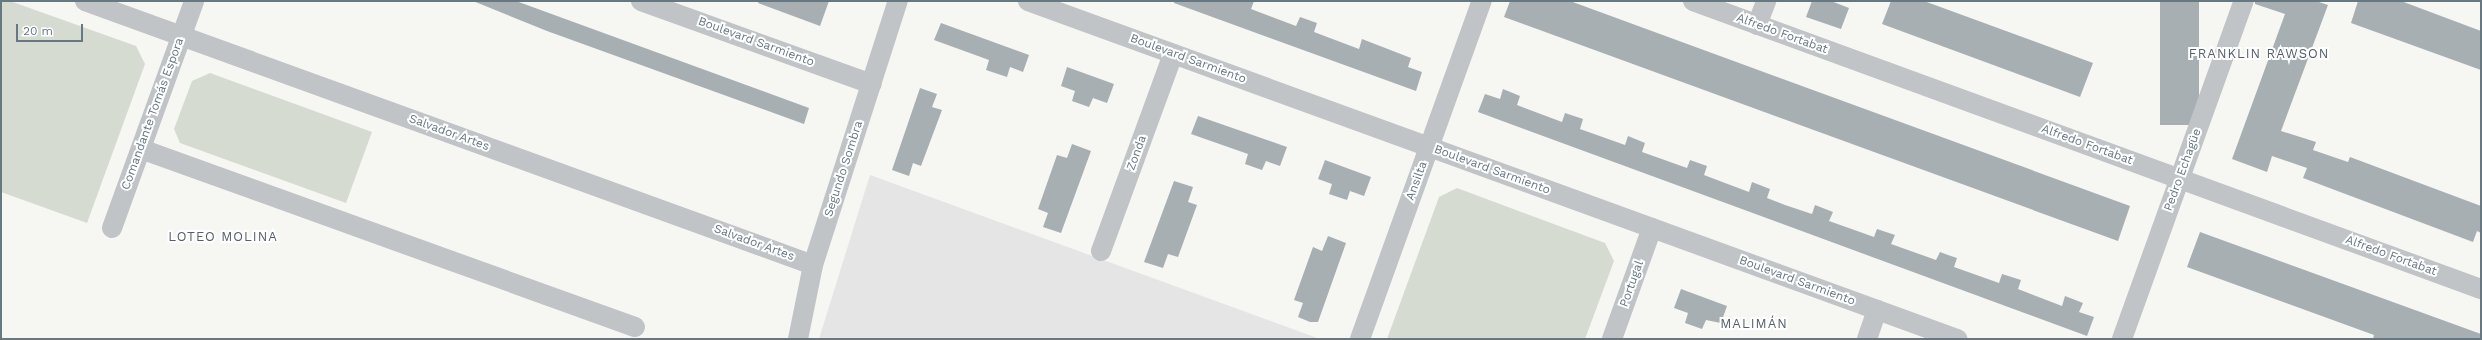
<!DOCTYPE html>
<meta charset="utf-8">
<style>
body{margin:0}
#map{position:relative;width:2482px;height:340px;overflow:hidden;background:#f6f6f3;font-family:"Work Sans",sans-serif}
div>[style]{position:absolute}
.built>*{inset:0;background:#e4e5e4}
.green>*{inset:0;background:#d6dbd2}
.building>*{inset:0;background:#a7afb3;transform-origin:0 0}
.minor>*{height:20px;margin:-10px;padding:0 10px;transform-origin:10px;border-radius:10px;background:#c0c4c7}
span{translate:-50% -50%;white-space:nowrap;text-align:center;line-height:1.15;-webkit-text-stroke:4px #fff;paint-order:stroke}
.street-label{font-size:12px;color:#677882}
.neighbourhood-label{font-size:13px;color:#546068;letter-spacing:1px}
.frame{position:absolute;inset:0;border:2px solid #677882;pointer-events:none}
.scale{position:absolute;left:16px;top:24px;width:67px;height:18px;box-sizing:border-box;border:2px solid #677882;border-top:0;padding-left:5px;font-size:12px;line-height:14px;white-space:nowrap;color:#677882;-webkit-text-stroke:3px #fff;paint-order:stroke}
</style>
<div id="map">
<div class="built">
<div style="clip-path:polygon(870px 175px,1320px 339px,819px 339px)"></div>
</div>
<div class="green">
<div style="clip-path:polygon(1px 1px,10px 1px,136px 46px,145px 64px,87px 223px,1px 192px)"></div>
<div style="clip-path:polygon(210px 73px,372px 132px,346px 203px,180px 143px,174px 129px,192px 81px)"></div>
<div style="clip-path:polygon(1457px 188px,1605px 243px,1614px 261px,1585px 339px,1387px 339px,1439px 197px)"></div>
</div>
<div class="building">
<div style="clip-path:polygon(473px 1px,516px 1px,809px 108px,804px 124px,547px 31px)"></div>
<div style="clip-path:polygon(759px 1px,829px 1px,820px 26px,758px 3px)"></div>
<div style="clip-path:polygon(1174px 1px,1254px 1px,1251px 9px,1296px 26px,1300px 17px,1317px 23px,1314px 32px,1359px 49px,1362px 39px,1411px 58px,1408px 67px,1422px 72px,1416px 91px,1174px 3px)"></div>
<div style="clip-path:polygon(1510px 1px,1570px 1px,2130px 206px,2118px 241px,1504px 17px)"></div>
<div style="clip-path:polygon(1812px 1px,1831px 1px,1849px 8px,1841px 29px,1806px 17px)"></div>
<div style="clip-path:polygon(1891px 1px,1924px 1px,2093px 63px,2080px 97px,1882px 24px)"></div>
<div style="left:2160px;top:1px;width:39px;height:124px"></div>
<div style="clip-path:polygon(2255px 1px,2316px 1px,2328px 5px,2281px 131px,2316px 142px,2313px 150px,2348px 162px,2350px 157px,2481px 206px,2481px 233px,2477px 231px,2473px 242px,2303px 178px,2307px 168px,2272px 156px,2267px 172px,2232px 159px,2285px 14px,2255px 4px)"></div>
<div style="clip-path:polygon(2358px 1px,2401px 1px,2481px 31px,2481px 70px,2351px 23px)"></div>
<div style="clip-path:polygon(941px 23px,1029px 55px,1023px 72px,1010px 67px,1007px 77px,986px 70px,989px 60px,934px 40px)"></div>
<div style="clip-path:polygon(1067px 67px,1114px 84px,1107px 103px,1093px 98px,1089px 107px,1072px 101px,1075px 91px,1061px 86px)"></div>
<div style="clip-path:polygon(920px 88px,937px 94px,932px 107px,942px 110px,921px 166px,913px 163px,909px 176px,892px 170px)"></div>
<div style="clip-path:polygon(1503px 89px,1520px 96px,1517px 105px,1562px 122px,1565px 113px,1583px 119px,1580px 129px,1625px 145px,1628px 136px,1645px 143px,1642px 152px,1687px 168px,1690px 160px,1707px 166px,1704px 175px,1725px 183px,1749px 192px,1752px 182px,1770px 189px,1767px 198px,1785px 205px,1812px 214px,1815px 205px,1833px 212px,1829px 221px,1874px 237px,1877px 229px,1895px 235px,1891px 244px,1936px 260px,1940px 252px,1948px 255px,1957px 258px,1954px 267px,1999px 283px,2002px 274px,2021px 280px,2018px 289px,2062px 306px,2065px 296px,2083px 303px,2079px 312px,2094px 317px,2087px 336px,1478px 112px,1485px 94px,1500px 99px)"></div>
<div style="clip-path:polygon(1198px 116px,1287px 147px,1280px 166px,1266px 161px,1262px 170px,1245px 164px,1248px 154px,1191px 134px)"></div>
<div style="clip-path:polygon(1072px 144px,1091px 151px,1061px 233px,1043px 227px,1048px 213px,1038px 209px,1057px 155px,1067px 158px)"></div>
<div style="clip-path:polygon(1325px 160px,1371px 177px,1364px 196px,1350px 191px,1347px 200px,1329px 194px,1332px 184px,1318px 179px)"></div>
<div style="clip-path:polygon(1174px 181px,1193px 187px,1188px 202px,1197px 205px,1178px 257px,1168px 254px,1163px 268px,1144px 262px)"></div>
<div style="clip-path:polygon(2200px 232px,2481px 334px,2481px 339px,2373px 339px,2374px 335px,2187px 267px)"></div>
<div style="clip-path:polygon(1328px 236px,1346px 243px,1318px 322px,1310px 322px,1298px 317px,1303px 303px,1294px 300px,1313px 247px,1322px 251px)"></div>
<div style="clip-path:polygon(1681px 289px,1727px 306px,1721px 323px,1706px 320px,1702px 329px,1685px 323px,1688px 313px,1674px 308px)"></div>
</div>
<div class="minor">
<div style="left:85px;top:1px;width:774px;rotate:19.93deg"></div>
<div style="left:641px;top:1px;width:245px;rotate:19.8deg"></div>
<div style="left:1028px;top:1px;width:989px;rotate:19.99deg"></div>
<div style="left:1693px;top:1px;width:839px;rotate:20.08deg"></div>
<div style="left:1757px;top:25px;width:26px;rotate:-69deg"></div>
<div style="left:141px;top:149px;width:525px;rotate:19.82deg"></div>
<div style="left:112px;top:228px;width:241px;rotate:-70.1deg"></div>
<div style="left:1101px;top:251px;width:210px;rotate:-69.9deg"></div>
<div style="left:798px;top:339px;width:76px;rotate:-78.5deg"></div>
<div style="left:813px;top:265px;width:277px;rotate:-72.2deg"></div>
<div style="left:1360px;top:339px;width:359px;rotate:-70.2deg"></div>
<div style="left:1612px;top:339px;width:118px;rotate:-70.2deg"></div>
<div style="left:1867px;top:339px;width:31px;rotate:-71deg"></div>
<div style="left:2122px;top:339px;width:359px;rotate:-70.2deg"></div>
</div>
<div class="street-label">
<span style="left:1782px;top:34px;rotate:20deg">Alfredo Fortabat</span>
<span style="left:756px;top:42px;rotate:20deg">Boulevard Sarmiento</span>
<span style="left:1188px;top:59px;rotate:20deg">Boulevard Sarmiento</span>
<span style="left:153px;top:114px;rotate:-70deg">Comandante Tomás Espora</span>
<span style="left:449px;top:133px;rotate:20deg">Salvador Artes</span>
<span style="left:2087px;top:145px;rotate:20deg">Alfredo Fortabat</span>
<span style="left:1137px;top:153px;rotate:-70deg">Zonda</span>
<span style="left:844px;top:169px;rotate:-72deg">Segundo Sombra</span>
<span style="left:1492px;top:170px;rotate:20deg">Boulevard Sarmiento</span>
<span style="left:2183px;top:170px;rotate:-70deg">Pedro Echagüe</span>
<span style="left:1417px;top:181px;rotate:-70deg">Ansilta</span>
<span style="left:754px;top:243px;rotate:20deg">Salvador Artes</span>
<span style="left:2391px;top:256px;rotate:20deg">Alfredo Fortabat</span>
<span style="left:1797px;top:281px;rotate:20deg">Boulevard Sarmiento</span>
<span style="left:1632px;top:284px;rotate:-70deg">Portugal</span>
</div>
<div class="neighbourhood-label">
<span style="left:2259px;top:54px">FRANKLIN RAWSON</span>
<span style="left:223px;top:237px">LOTEO MOLINA</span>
<span style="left:1754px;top:324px">MALIMÁN</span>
</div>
<div class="frame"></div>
<div class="scale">20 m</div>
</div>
